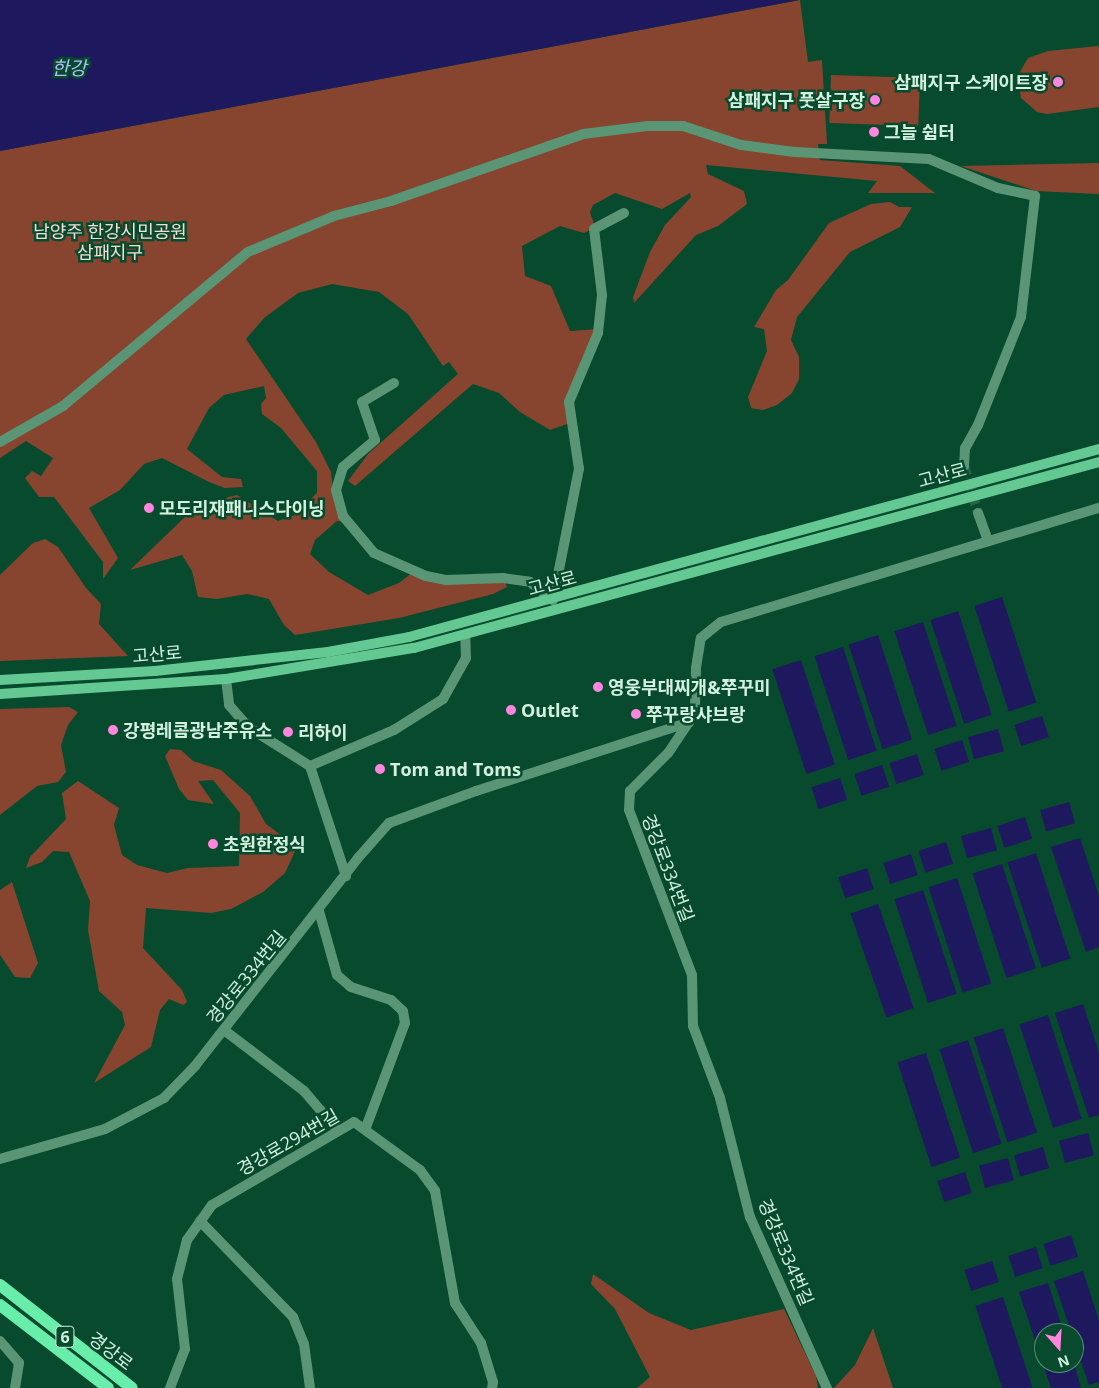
<!DOCTYPE html>
<meta charset="utf-8">
<style>
body{margin:0}
#map{position:relative;width:1099px;height:1388px;overflow:hidden;background:#074a2d;font-family:"Open Sans","Noto Sans KR",sans-serif}
div>[style]{position:absolute}
.green>*{inset:0;background:#874530;transform-origin:0 0}
.water>*{inset:0;background:#1e185f;transform-origin:0 0}
.street-tunnel>*{height:10px;margin-top:-5px;transform-origin:0;background:repeating-linear-gradient(90deg,#266348 0 10px,transparent 0 15px)}
.street>*{height:10px;margin:-5px;padding:0 5px;transform-origin:5px;border-radius:5px;background:#5a9675}
.secondary>*{height:10px;margin:-5px;padding:0 5px;transform-origin:5px;border-radius:5px;background:#64c893}
.primary>*{height:12px;margin:-6px;padding:0 6px;transform-origin:6px;border-radius:6px;background:#68eeaa}
.dots>*{width:14px;height:14px;translate:-50% -50%;box-sizing:border-box;border:2px solid #074a2d;border-radius:50%}
span{translate:-50% -50%;white-space:nowrap;text-align:center;line-height:1.15;-webkit-text-stroke:5px #074a2d;paint-order:stroke}
.shield-label span{padding:1px 4px;background:#074a2d;border:1px solid;border-radius:4px;-webkit-text-stroke-width:0}
.shield-label{font-size:16px;color:#d3f1de;font-weight:700}
.poi-label{font-size:18px;color:#d3f1de;font-weight:700}
.right{translate:-100% -50%;text-align:right}
.left{translate:0 -50%;text-align:left}
.park-label{font-size:18px;color:#f5dcd4}
.street-label{font-size:18px;color:#d3f1de}
.water-label{font-size:19px;color:#b5bdfd;font-style:italic}
.north{position:absolute;left:1034px;top:1323px;width:50px;height:50px;box-sizing:border-box;background:#074a2d;border:1px solid #598d74;border-radius:50%;rotate:161deg;font-size:14px;font-weight:700;line-height:20px;text-align:center;color:#d3f1de}
.north::after{content:'';display:block;margin:auto;width:18px;height:22px;background:#ff85de;clip-path:polygon(50% 0,100% 100%,50% 72%,0 100%)}
</style>
<div id="map">
<div class="green">
<div style="clip-path:polygon(800px 0,808px 62px,822px 60px,827px 144px,818px 144px,820px 160px,900px 166px,935px 193px,868px 193px,877px 181px,706px 165px,708px 174px,744px 191px,747px 204px,718px 226px,696px 235px,634px 303px,633px 297px,650px 252px,665px 225px,691px 197px,690px 193px,662px 209px,615px 193px,593px 205px,590px 212px,595px 227px,584px 233px,560px 226px,522px 246px,525px 276px,551px 286px,570px 331px,598px 329px,581px 360px,570px 423px,550px 430px,520px 412px,499px 393px,473px 384px,355px 486px,348px 481px,368px 454px,458px 374px,449px 362px,443px 366px,408px 314px,379px 292px,332px 284px,298px 293px,264px 318px,246px 339px,316px 442px,331px 472px,334px 499px,344px 522px,337px 521px,315px 540px,310px 554px,329px 572px,368px 595px,399px 583px,412px 573px,505px 582px,507px 587px,493px 594px,399px 618px,295px 635px,284px 625px,269px 599px,247px 594px,217px 599px,198px 597px,192px 571px,182px 555px,130px 570px,189px 513px,220px 499px,237px 495px,278px 521px,293px 516px,317px 493px,317px 471px,281px 428px,262px 414px,261px 404px,266px 398px,264px 386px,224px 395px,209px 408px,187px 449px,222px 477px,241px 479px,243px 487px,225px 488px,209px 482px,162px 458px,144px 464px,120px 490px,89px 508px,118px 558px,103px 579px,103px 562px,54px 497px,39px 497px,25px 478px,32px 471px,41px 476px,53px 458px,26px 441px,0 458px,0 151px)"></div>
<div style="clip-path:polygon(1099px 46px,1099px 107px,1047px 114px,1037px 112px,1021px 98px,1017px 77px,1028px 58px,1048px 51px)"></div>
<div style="left:831px;top:75px;width:89px;height:48px;rotate:2deg"></div>
<div style="clip-path:polygon(1099px 163px,1099px 194px,1036px 191px,961px 166px)"></div>
<div style="clip-path:polygon(890px 202px,899px 207px,912px 207px,900px 227px,850px 252px,797px 317px,791px 340px,799px 357px,799px 379px,792px 393px,777px 405px,763px 410px,751px 408px,748px 397px,767px 351px,764px 329px,754px 327px,776px 290px,788px 280px,829px 223px,871px 204px)"></div>
<div style="clip-path:polygon(45px 539px,58px 547px,86px 588px,101px 604px,99px 624px,128px 656px,0 661px,0 575px,33px 543px)"></div>
<div style="clip-path:polygon(69px 707px,78px 712px,68px 725px,61px 745px,66px 772px,58px 782px,37px 786px,0 815px,0 709px)"></div>
<div style="clip-path:polygon(170px 749px,181px 750px,193px 761px,221px 770px,250px 796px,266px 824px,297px 847px,285px 873px,263px 892px,231px 909px,211px 913px,146px 908px,143px 948px,182px 990px,187px 1002px,183px 1005px,169px 999px,160px 1010px,151px 1047px,94px 1083px,125px 1025px,122px 1012px,99px 991px,88px 930px,90px 901px,69px 852px,53px 851px,42px 862px,26px 868px,30px 857px,66px 819px,62px 793px,78px 781px,119px 808px,114px 825px,122px 855px,137px 865px,167px 873px,188px 868px,239px 866px,240px 813px,213px 780px,198px 781px,214px 804px,188px 800px,179px 789px,165px 756px)"></div>
<div style="clip-path:polygon(12px 882px,38px 963px,30px 978px,15px 977px,0 955px,0 890px)"></div>
<div style="clip-path:polygon(593px 1274px,649px 1313px,691px 1330px,784px 1309px,816px 1376px,818px 1388px,637px 1388px,650px 1377px,615px 1309px,591px 1284px)"></div>
<div style="clip-path:polygon(873px 1328px,893px 1388px,834px 1388px,855px 1365px)"></div>
</div>
<div class="water">
<div style="clip-path:polygon(0 0,799px 0,0 151px)"></div>
<div style="left:1002px;top:597px;width:111px;height:29px;rotate:72deg"></div>
<div style="left:958px;top:611px;width:109px;height:29px;rotate:72deg"></div>
<div style="left:923px;top:622px;width:109px;height:30px;rotate:72deg"></div>
<div style="left:878px;top:635px;width:110px;height:31px;rotate:72deg"></div>
<div style="left:843px;top:647px;width:109px;height:30px;rotate:72deg"></div>
<div style="left:801px;top:660px;width:110px;height:30px;rotate:72deg"></div>
<div style="left:1042px;top:716px;width:22px;height:29px;rotate:72deg"></div>
<div style="left:998px;top:729px;width:23px;height:31px;rotate:75deg"></div>
<div style="left:962px;top:740px;width:23px;height:29px;rotate:72deg"></div>
<div style="left:917px;top:754px;width:22px;height:29px;rotate:72deg"></div>
<div style="left:882px;top:765px;width:23px;height:29px;rotate:72deg"></div>
<div style="left:840px;top:778px;width:23px;height:30px;rotate:72deg"></div>
<div style="left:1069px;top:802px;width:22px;height:30px;rotate:74deg"></div>
<div style="left:1025px;top:817px;width:23px;height:29px;rotate:72deg"></div>
<div style="left:991px;top:828px;width:23px;height:31px;rotate:75deg"></div>
<div style="clip-path:polygon(1080px 838px,1099px 896px,1099px 947px,1086px 952px,1051px 847px)"></div>
<div style="left:946px;top:842px;width:23px;height:29px;rotate:72deg"></div>
<div style="left:1036px;top:853px;width:111px;height:30px;rotate:72deg"></div>
<div style="left:911px;top:854px;width:22px;height:29px;rotate:72deg"></div>
<div style="left:1002px;top:864px;width:110px;height:31px;rotate:72deg"></div>
<div style="left:867px;top:868px;width:22px;height:30px;rotate:72deg"></div>
<div style="left:957px;top:878px;width:111px;height:30px;rotate:72deg"></div>
<div style="left:923px;top:890px;width:109px;height:30px;rotate:72deg"></div>
<div style="left:878px;top:904px;width:110px;height:29px;rotate:71deg"></div>
<div style="clip-path:polygon(1083px 1004px,1099px 1052px,1099px 1115px,1089px 1118px,1055px 1013px)"></div>
<div style="left:1048px;top:1015px;width:109px;height:30px;rotate:72deg"></div>
<div style="left:1003px;top:1028px;width:110px;height:31px;rotate:72deg"></div>
<div style="left:968px;top:1040px;width:109px;height:30px;rotate:72deg"></div>
<div style="left:926px;top:1053px;width:110px;height:30px;rotate:72deg"></div>
<div style="left:1088px;top:1133px;width:23px;height:30px;rotate:75deg"></div>
<div style="left:1043px;top:1147px;width:22px;height:30px;rotate:74deg"></div>
<div style="left:1008px;top:1158px;width:23px;height:30px;rotate:75deg"></div>
<div style="left:965px;top:1172px;width:22px;height:29px;rotate:72deg"></div>
<div style="left:1071px;top:1235px;width:23px;height:29px;rotate:72deg"></div>
<div style="left:1036px;top:1247px;width:22px;height:29px;rotate:72deg"></div>
<div style="left:992px;top:1261px;width:22px;height:29px;rotate:72deg"></div>
<div style="clip-path:polygon(1083px 1271px,1099px 1321px,1099px 1382px,1089px 1385px,1054px 1281px)"></div>
<div style="clip-path:polygon(1048px 1283px,1064px 1333px,1044px 1333px,1044px 1363px,1074px 1363px,1081px 1388px,1051px 1388px,1019px 1292px)"></div>
<div style="left:1003px;top:1297px;width:96px;height:29px;rotate:72deg"></div>
</div>
<div class="street-tunnel">
<div style="left:964px;top:466px;width:49px;rotate:73.4deg"></div>
</div>
<div class="street">
<div style="left:394px;top:383px;width:37px;rotate:149deg"></div>
<div style="left:362px;top:402px;width:40px;rotate:71.1deg"></div>
<div style="left:375px;top:440px;width:42px;rotate:139.8deg"></div>
<div style="left:343px;top:467px;width:24px;rotate:107deg"></div>
<div style="left:336px;top:490px;width:27px;rotate:75deg"></div>
<div style="left:343px;top:516px;width:48px;rotate:50deg"></div>
<div style="left:374px;top:553px;width:57px;rotate:23.9deg"></div>
<div style="left:426px;top:576px;width:20px;rotate:11deg"></div>
<div style="left:446px;top:580px;width:57px;rotate:-2deg"></div>
<div style="left:503px;top:578px;width:27px;rotate:8deg"></div>
<div style="left:530px;top:582px;width:29px;rotate:38deg"></div>
<div style="left:553px;top:600px;width:134px;rotate:-78.8deg"></div>
<div style="left:579px;top:469px;width:68px;rotate:-98.5deg"></div>
<div style="left:569px;top:402px;width:75px;rotate:-67.2deg"></div>
<div style="left:598px;top:333px;width:38px;rotate:-84deg"></div>
<div style="left:602px;top:295px;width:66px;rotate:-96.9deg"></div>
<div style="left:594px;top:229px;width:34px;rotate:-28deg"></div>
<div style="left:0;top:442px;width:73px;rotate:-29.7deg"></div>
<div style="left:63px;top:406px;width:241px;rotate:-39.8deg"></div>
<div style="left:248px;top:252px;width:93px;rotate:-22.7deg"></div>
<div style="left:334px;top:216px;width:59px;rotate:-14.7deg"></div>
<div style="left:391px;top:201px;width:203px;rotate:-19.2deg"></div>
<div style="left:583px;top:134px;width:64px;rotate:-7.1deg"></div>
<div style="left:647px;top:126px;width:36px"></div>
<div style="left:683px;top:126px;width:61px;rotate:18.1deg"></div>
<div style="left:741px;top:145px;width:54px;rotate:7.4deg"></div>
<div style="left:795px;top:152px;width:134px;rotate:3deg"></div>
<div style="left:929px;top:159px;width:75px;rotate:22.8deg"></div>
<div style="left:998px;top:188px;width:38px;rotate:12deg"></div>
<div style="left:1035px;top:196px;width:122px;rotate:96.6deg"></div>
<div style="left:1021px;top:317px;width:116px;rotate:111.7deg"></div>
<div style="left:978px;top:425px;width:26px;rotate:119deg"></div>
<div style="left:965px;top:448px;width:18px;rotate:93deg"></div>
<div style="left:978px;top:513px;width:30px;rotate:70deg"></div>
<div style="left:226px;top:679px;width:26px;rotate:83deg"></div>
<div style="left:229px;top:705px;width:29px;rotate:49deg"></div>
<div style="left:248px;top:727px;width:73px;rotate:32.2deg"></div>
<div style="left:310px;top:766px;width:116px;rotate:71.9deg"></div>
<div style="left:689px;top:722px;width:15px;rotate:-67deg"></div>
<div style="left:695px;top:708px;width:40px;rotate:-88.6deg"></div>
<div style="left:696px;top:668px;width:30px;rotate:-81deg"></div>
<div style="left:701px;top:638px;width:26px;rotate:-39deg"></div>
<div style="left:721px;top:622px;width:395px;rotate:-16.8deg"></div>
<div style="left:310px;top:766px;width:91px;rotate:-23.2deg"></div>
<div style="left:394px;top:730px;width:58px;rotate:-32.3deg"></div>
<div style="left:443px;top:699px;width:47px;rotate:-60.7deg"></div>
<div style="left:466px;top:658px;width:23px;rotate:-92deg"></div>
<div style="left:319px;top:911px;width:66px;rotate:74.3deg"></div>
<div style="left:337px;top:975px;width:18px;rotate:41deg"></div>
<div style="left:351px;top:987px;width:42px;rotate:18deg"></div>
<div style="left:391px;top:1000px;width:16px;rotate:43deg"></div>
<div style="left:403px;top:1011px;width:12px;rotate:81deg"></div>
<div style="left:405px;top:1023px;width:114px;rotate:110.5deg"></div>
<div style="left:224px;top:1030px;width:101px;rotate:37.3deg"></div>
<div style="left:304px;top:1091px;width:52px;rotate:49.6deg"></div>
<div style="left:0;top:1159px;width:109px;rotate:-15.9deg"></div>
<div style="left:105px;top:1129px;width:67px;rotate:-27.7deg"></div>
<div style="left:164px;top:1098px;width:45px;rotate:-45.9deg"></div>
<div style="left:195px;top:1066px;width:264px;rotate:-51.9deg"></div>
<div style="left:358px;top:858px;width:47px;rotate:-48.5deg"></div>
<div style="left:389px;top:823px;width:93px;rotate:-20.2deg"></div>
<div style="left:476px;top:791px;width:224px;rotate:-17.9deg"></div>
<div style="left:689px;top:722px;width:37px;rotate:124deg"></div>
<div style="left:668px;top:753px;width:54px;rotate:135deg"></div>
<div style="left:630px;top:791px;width:19px;rotate:93deg"></div>
<div style="left:629px;top:810px;width:177px;rotate:69.1deg"></div>
<div style="left:692px;top:975px;width:51px;rotate:88.9deg"></div>
<div style="left:693px;top:1026px;width:77px;rotate:69.4deg"></div>
<div style="left:720px;top:1098px;width:123px;rotate:75.9deg"></div>
<div style="left:750px;top:1217px;width:188px;rotate:65.8deg"></div>
<div style="left:200px;top:1221px;width:134px;rotate:45.9deg"></div>
<div style="left:293px;top:1317px;width:29px;rotate:68deg"></div>
<div style="left:304px;top:1344px;width:44px;rotate:82.2deg"></div>
<div style="left:0;top:1341px;width:29px;rotate:49deg"></div>
<div style="left:19px;top:1363px;width:25px;rotate:99deg"></div>
<div style="left:170px;top:1388px;width:42px;rotate:-69deg"></div>
<div style="left:185px;top:1349px;width:70px;rotate:-96.5deg"></div>
<div style="left:177px;top:1279px;width:40px;rotate:-75.6deg"></div>
<div style="left:187px;top:1240px;width:43px;rotate:-54.5deg"></div>
<div style="left:212px;top:1205px;width:164px;rotate:-30.3deg"></div>
<div style="left:354px;top:1122px;width:82px;rotate:36deg"></div>
<div style="left:420px;top:1170px;width:26px;rotate:54deg"></div>
<div style="left:435px;top:1191px;width:114px;rotate:79.9deg"></div>
<div style="left:455px;top:1303px;width:48px;rotate:57deg"></div>
<div style="left:481px;top:1343px;width:41px;rotate:72.9deg"></div>
<div style="left:493px;top:1382px;width:6px;rotate:99deg"></div>
</div>
<div class="secondary">
<div style="left:0;top:680px;width:155px;rotate:-3.3deg"></div>
<div style="left:155px;top:671px;width:174px;rotate:-6.3deg"></div>
<div style="left:328px;top:652px;width:82px;rotate:-10.5deg"></div>
<div style="left:409px;top:637px;width:715px;rotate:-15.24deg"></div>
<div style="left:0;top:694px;width:226px;rotate:-3.8deg"></div>
<div style="left:226px;top:679px;width:191px;rotate:-9.4deg"></div>
<div style="left:414px;top:648px;width:710px;rotate:-15.19deg"></div>
</div>
<div class="primary">
<div style="left:0;top:1285px;width:167px;rotate:38deg"></div>
<div style="left:0;top:1305px;width:136px;rotate:37.5deg"></div>
</div>
<div class="dots">
<div style="left:1058px;top:82px;background:#ff85de"></div>
<div style="left:875px;top:100px;background:#ff85de"></div>
<div style="left:874px;top:132px;background:#ff85de"></div>
<div style="left:149px;top:508px;background:#ff85de"></div>
<div style="left:598px;top:687px;background:#ff85de"></div>
<div style="left:511px;top:710px;background:#ff85de"></div>
<div style="left:636px;top:714px;background:#ff85de"></div>
<div style="left:113px;top:730px;background:#ff85de"></div>
<div style="left:288px;top:732px;background:#ff85de"></div>
<div style="left:380px;top:769px;background:#ff85de"></div>
<div style="left:213px;top:844px;background:#ff85de"></div>
</div>
<div class="shield-label">
<span style="left:65px;top:1337px">6</span>
</div>
<div class="poi-label">
<span class="right" style="left:1048px;top:82px">삼패지구 스케이트장</span>
<span class="right" style="left:865px;top:100px">삼패지구 풋살구장</span>
<span class="left" style="left:884px;top:132px">그늘 쉼터</span>
<span class="left" style="left:159px;top:508px">모도리재패니스다이닝</span>
<span class="left" style="left:608px;top:687px">영웅부대찌개&amp;쭈꾸미</span>
<span class="left" style="left:521px;top:710px">Outlet</span>
<span class="left" style="left:646px;top:714px">쭈꾸랑샤브랑</span>
<span class="left" style="left:123px;top:730px">강평레콤광남주유소</span>
<span class="left" style="left:298px;top:732px">리하이</span>
<span class="left" style="left:390px;top:769px">Tom and Toms</span>
<span class="left" style="left:223px;top:844px">초원한정식</span>
</div>
<div class="park-label">
<span style="left:110px;top:242px">남양주 한강시민공원<br>삼패지구</span>
</div>
<div class="street-label">
<span style="left:942px;top:475px;rotate:-15deg">고산로</span>
<span style="left:552px;top:583px;rotate:-15deg">고산로</span>
<span style="left:157px;top:654px;rotate:-5deg">고산로</span>
<span style="left:668px;top:868px;rotate:69deg">경강로334번길</span>
<span style="left:246px;top:977px;rotate:-51deg">경강로334번길</span>
<span style="left:288px;top:1142px;rotate:-30deg">경강로294번길</span>
<span style="left:786px;top:1252px;rotate:67deg">경강로334번길</span>
<span style="left:111px;top:1351px;rotate:37deg">경강로</span>
</div>
<div class="water-label">
<span style="left:69px;top:69px">한강</span>
</div>
<div class="north">N</div>
</div>
